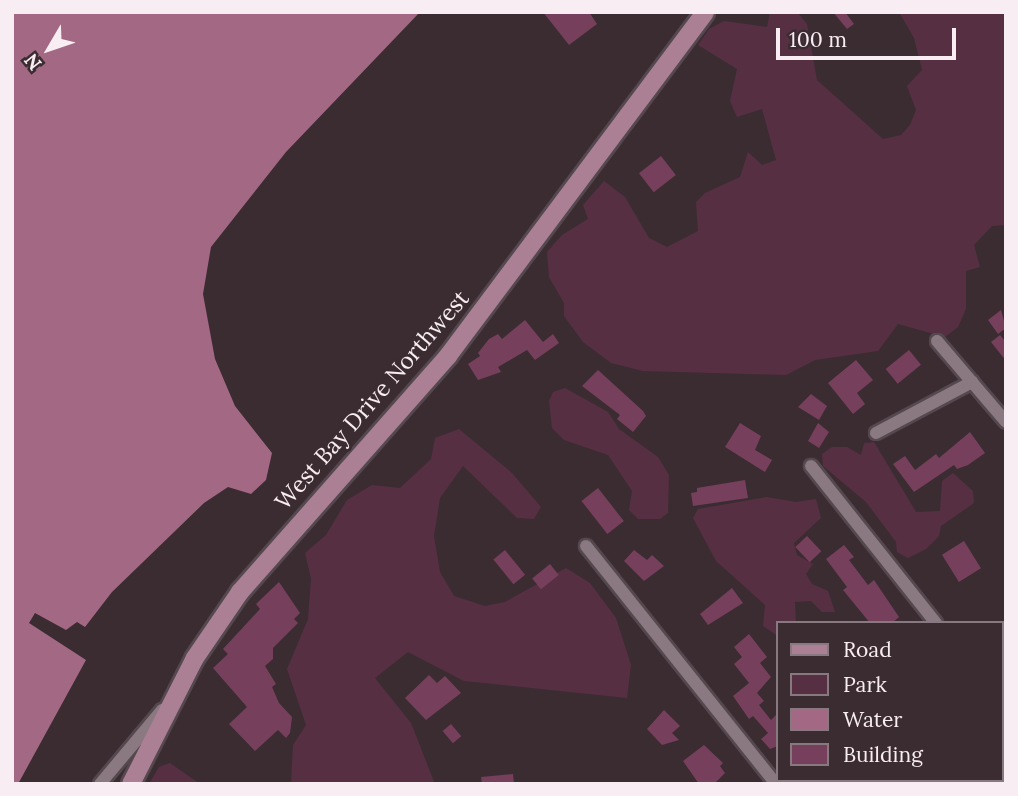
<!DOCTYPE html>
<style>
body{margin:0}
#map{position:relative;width:1018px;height:796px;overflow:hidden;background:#3b2c32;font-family:Lora,serif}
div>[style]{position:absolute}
.green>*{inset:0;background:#572f43}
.water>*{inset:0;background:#a36884}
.building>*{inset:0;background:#763f5b;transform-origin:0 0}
.roads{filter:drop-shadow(2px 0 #55484e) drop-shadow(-2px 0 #55484e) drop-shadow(0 2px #55484e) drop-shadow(0 -2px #55484e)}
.street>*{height:12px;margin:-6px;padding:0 6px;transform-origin:6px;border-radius:6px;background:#8b7981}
.secondary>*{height:18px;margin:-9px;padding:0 9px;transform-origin:9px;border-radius:9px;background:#ab8095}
span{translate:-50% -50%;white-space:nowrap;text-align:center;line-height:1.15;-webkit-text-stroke:6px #3b2c32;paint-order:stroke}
.street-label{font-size:23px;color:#f8edf2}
.frame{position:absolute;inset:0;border:14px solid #f8edf2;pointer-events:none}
.legend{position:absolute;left:776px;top:621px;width:228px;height:161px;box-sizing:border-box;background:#3b2c32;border:2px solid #87797f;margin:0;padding:9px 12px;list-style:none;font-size:21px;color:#f8edf2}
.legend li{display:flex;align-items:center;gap:14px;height:35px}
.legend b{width:35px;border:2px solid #87797f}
.north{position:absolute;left:14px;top:14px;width:70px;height:70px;-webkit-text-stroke:5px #3b2c32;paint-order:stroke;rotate:231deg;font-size:19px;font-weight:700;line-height:28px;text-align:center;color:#f8edf2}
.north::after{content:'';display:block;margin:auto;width:24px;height:32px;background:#f8edf2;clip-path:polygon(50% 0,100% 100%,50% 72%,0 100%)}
.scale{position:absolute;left:776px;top:28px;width:180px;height:32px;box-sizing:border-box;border:4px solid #f8edf2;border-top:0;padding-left:9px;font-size:21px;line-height:24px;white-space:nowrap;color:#f8edf2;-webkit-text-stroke:5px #3b2c32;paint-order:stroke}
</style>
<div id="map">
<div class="green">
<div style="clip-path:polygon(770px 12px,797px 12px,807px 24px,817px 80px,883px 139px,901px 135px,910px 125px,916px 110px,907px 86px,922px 70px,914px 38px,899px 12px,1006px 12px,1006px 225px,992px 226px,974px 245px,980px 267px,966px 271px,966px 309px,958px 327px,945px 337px,898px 324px,878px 351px,815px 360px,786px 375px,643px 371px,611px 363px,583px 342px,564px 316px,564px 303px,549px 277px,547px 252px,562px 235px,588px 219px,583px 205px,604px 181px,625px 197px,649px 238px,667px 247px,698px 231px,696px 202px,705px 193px,740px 177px,748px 152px,762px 165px,776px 160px,762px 109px,737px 117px,730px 101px,737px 69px,698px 45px,709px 29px,724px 21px,767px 27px)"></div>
<div style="clip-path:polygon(565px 388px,608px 412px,619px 429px,658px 457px,669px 475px,668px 513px,660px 519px,638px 519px,629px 510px,632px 491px,608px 455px,564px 440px,552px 428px,549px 401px,553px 392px)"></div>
<div style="clip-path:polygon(459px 429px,512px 473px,541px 507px,534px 519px,517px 518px,463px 466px,440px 498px,434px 536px,440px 572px,454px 596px,485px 606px,505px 602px,566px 568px,590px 583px,616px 618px,631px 665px,627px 698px,464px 681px,408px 652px,375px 678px,411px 723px,435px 784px,291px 784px,293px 745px,306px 725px,287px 669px,308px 619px,311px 579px,305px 553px,326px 535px,347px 500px,372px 485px,400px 488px,431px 459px,435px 438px)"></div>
<div style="clip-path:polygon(874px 442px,916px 512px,940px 511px,942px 481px,953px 473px,973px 491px,974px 503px,941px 526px,939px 536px,926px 549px,908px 558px,897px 552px,896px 542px,866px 502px,823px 466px,822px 454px,832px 447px,847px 447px,861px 455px,864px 443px)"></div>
<div style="clip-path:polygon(767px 497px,796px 502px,816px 499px,821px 518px,794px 543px,797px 555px,813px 564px,806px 574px,812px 584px,828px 591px,835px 612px,822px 612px,811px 601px,795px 602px,796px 623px,778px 623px,778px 636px,763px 626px,765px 605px,716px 561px,693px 518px,698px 509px)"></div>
<div style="clip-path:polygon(170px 763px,200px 784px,149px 784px,159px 767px)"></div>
</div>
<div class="water">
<div style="clip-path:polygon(12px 12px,420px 12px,286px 152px,211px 247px,203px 294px,215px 359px,235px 406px,272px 453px,266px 480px,251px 494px,228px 487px,204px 503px,112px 592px,85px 627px,77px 622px,66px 630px,35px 613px,29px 623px,86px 660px,18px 784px,12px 784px)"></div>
</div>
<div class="building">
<div style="clip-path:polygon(543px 12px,589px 12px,597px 24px,569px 45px)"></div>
<div style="clip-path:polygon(833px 12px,845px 12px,854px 24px,847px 29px)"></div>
<div style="left:661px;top:156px;width:24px;height:28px;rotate:52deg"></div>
<div style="clip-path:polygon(1001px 310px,1006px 328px,998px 334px,988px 320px)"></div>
<div style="clip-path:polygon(525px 320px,543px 342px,553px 334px,559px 343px,535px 360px,527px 350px,498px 367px,501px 372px,478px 380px,468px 364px,480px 356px,478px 353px,489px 339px,498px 334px,502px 339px)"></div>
<div style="clip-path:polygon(1000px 335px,1006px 342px,1006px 361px,991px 342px)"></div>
<div style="left:909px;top:350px;width:19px;height:30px;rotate:51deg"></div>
<div style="clip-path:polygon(856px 360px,873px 380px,857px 393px,865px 404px,853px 414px,828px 383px)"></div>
<div style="clip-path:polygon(598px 370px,643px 411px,646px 416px,633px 432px,617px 419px,620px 415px,582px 386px)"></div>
<div style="clip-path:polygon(811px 394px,827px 406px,819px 420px,798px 407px)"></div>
<div style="clip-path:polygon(740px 423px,761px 436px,755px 450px,772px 460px,765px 472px,725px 447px)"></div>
<div style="clip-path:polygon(818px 423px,829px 432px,819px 448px,808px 441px)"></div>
<div style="clip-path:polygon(970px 432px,985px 453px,968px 465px,957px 469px,954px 465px,914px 492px,893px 464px,905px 456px,915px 470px,936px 454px,939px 458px)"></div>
<div style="clip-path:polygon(745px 480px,748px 498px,693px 506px,691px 493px,697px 492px,697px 488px)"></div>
<div style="left:598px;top:488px;width:42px;height:21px;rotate:52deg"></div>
<div style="left:807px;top:536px;width:21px;height:16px;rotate:47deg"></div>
<div style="left:964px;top:541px;width:32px;height:26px;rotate:58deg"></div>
<div style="clip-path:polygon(844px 545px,854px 557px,849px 560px,868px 585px,874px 580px,899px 617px,892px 623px,870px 623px,843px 590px,847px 587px,826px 559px)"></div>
<div style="left:505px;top:550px;width:32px;height:15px;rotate:51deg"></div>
<div style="clip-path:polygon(634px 550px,647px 560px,652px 555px,664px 566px,644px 581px,624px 561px)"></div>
<div style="left:550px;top:564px;width:14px;height:23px;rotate:51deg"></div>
<div style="clip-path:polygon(279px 582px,300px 613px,294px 619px,298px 623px,273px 648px,273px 659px,265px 666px,276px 684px,272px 687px,279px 703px,292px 717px,290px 733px,286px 738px,278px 730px,255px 751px,229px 724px,247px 707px,213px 668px,228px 654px,223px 649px,260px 609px,256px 604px)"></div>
<div style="clip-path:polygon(732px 588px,743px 603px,708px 625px,700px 614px)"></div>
<div style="clip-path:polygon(749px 634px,767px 657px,760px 663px,771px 677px,757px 693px,764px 701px,759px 705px,771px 720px,778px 713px,778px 746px,770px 749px,761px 739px,768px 733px,753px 716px,749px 719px,733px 696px,749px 683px,734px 664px,742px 657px,734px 647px)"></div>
<div style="clip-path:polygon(429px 675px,437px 683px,445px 676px,461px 693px,426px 720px,405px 698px)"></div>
<div style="clip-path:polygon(664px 710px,680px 726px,672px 733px,679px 740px,662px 745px,647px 729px)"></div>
<div style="left:451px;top:724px;width:16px;height:11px;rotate:50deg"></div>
<div style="clip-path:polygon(704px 745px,723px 763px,720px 766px,725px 773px,714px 784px,699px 784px,683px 761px)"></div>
<div style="clip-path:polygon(513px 774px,514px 784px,482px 784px,481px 777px)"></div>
</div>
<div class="roads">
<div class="street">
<div style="left:937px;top:341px;width:106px;rotate:49.6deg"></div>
<div style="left:876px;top:433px;width:109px;rotate:-28deg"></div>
<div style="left:811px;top:466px;width:201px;rotate:51.5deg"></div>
<div style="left:586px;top:546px;width:305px;rotate:51.4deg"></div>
<div style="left:1002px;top:658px;width:5px;rotate:-37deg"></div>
<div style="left:1002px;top:706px;width:6px;rotate:45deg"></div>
<div style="left:100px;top:784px;width:97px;rotate:-50deg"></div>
<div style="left:842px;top:784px;width:6px;rotate:-45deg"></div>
</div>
<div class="secondary">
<div style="left:131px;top:784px;width:141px;rotate:-63.1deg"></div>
<div style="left:195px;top:658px;width:80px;rotate:-55.7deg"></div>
<div style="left:240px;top:592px;width:315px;rotate:-48.6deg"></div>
<div style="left:448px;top:356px;width:429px;rotate:-53.2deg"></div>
</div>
</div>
<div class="street-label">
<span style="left:372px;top:400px;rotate:-49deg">West Bay Drive Northwest</span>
</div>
<div class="frame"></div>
<ul class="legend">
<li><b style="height:9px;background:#ab8095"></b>Road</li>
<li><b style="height:19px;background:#572f43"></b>Park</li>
<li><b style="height:19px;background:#a36884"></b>Water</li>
<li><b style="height:19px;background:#763f5b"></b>Building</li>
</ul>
<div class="north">N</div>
<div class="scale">100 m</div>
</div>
